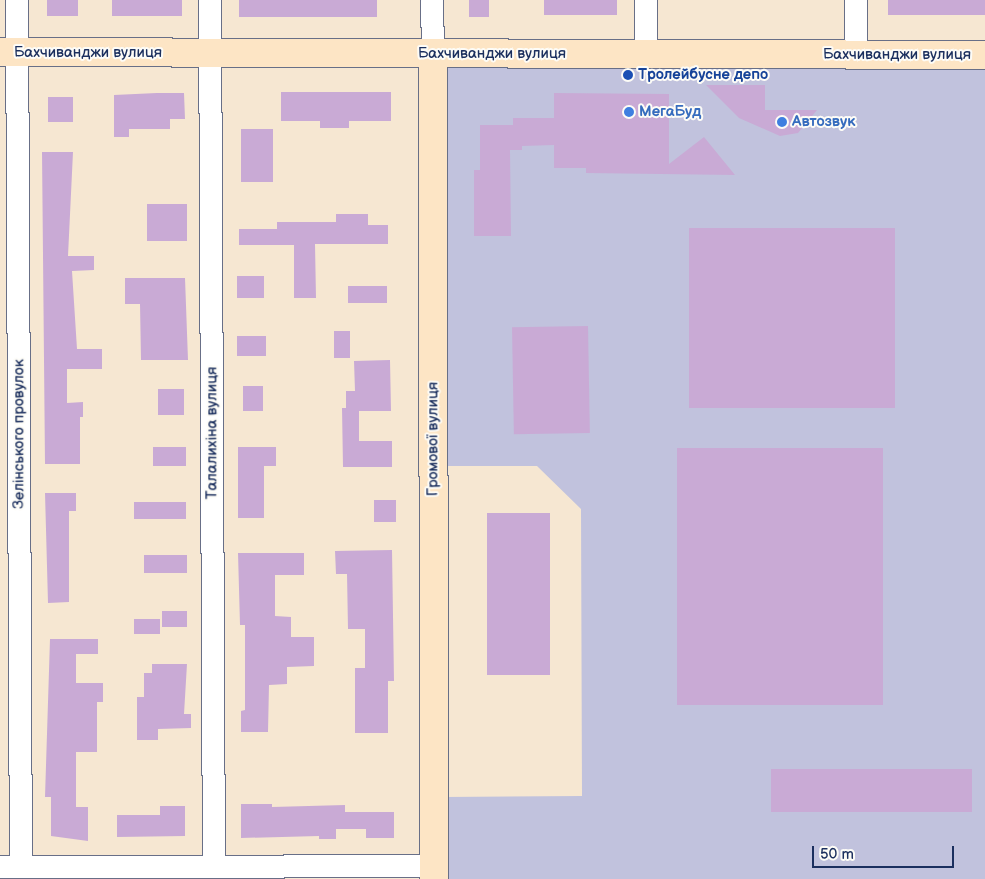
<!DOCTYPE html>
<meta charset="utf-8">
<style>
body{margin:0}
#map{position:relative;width:985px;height:879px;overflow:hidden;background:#f6e7d2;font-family:"Balsamiq Sans",sans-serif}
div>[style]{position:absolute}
.industrial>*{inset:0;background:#c1c2dd}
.building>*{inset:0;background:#c9aad5;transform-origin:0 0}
.roads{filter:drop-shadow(1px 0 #686f87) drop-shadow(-1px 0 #686f87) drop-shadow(0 1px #686f87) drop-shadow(0 -1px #686f87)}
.street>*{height:22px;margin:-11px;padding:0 11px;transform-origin:11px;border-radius:11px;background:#fff}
.secondary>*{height:28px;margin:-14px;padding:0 14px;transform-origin:14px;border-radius:14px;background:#fde5c5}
.dots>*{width:14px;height:14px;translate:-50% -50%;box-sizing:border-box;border:2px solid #fdfcf7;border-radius:50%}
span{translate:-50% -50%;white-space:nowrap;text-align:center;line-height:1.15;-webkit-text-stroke:4px #fdfcf7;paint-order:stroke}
.street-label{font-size:15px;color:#1b2f5e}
.transit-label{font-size:15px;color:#164399;font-weight:700}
.left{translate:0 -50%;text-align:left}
.shop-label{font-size:15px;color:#366cbe;font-weight:700}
.scale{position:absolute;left:812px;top:846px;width:142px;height:22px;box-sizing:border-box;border:2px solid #1b2f5e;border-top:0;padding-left:6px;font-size:15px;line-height:18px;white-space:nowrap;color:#1b2f5e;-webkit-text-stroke:4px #fdfcf7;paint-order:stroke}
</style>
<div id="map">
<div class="industrial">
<div style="clip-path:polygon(443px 66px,985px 66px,985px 879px,443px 879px,444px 797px,582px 796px,581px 509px,537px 466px,444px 466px)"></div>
</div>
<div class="building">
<div style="left:47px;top:0;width:31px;height:16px"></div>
<div style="left:112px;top:0;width:70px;height:16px"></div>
<div style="left:239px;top:0;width:138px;height:17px"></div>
<div style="left:469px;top:0;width:20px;height:17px"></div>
<div style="left:544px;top:0;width:73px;height:15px"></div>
<div style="left:888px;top:0;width:97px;height:15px"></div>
<div style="clip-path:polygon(706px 85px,765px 85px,765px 110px,817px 110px,798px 133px,780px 136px,739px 118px)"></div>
<div style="clip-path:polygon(281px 92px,391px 92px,391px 121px,349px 121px,349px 128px,320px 128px,320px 121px,281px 121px)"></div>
<div style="clip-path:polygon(157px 93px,184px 93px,185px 119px,170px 119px,170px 129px,129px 129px,129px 137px,114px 137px,114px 95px)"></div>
<div style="clip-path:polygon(554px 93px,669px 94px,669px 164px,704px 137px,735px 175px,586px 173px,586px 168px,554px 168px,554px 145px,522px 146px,522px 150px,510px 150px,511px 236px,474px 236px,474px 170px,480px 170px,480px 125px,513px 125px,513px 118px,554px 118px)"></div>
<div style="left:48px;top:97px;width:25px;height:25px"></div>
<div style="left:273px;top:129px;width:53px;height:32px;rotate:90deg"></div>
<div style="clip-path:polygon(42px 152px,73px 152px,68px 256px,94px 256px,94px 270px,72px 271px,77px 349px,102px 349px,102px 369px,67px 369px,67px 403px,83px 402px,83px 417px,80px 417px,80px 464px,45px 464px)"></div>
<div style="left:147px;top:204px;width:40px;height:37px"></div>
<div style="clip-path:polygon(336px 214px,368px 214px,368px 225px,388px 225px,388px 244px,315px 244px,316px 298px,294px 298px,294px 245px,239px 245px,239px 229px,277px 229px,277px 222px,336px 222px)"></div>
<div style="left:895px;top:228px;width:180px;height:206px;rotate:90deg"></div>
<div style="left:264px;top:276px;width:22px;height:27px;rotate:90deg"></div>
<div style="clip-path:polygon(125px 278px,185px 278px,188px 360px,141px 360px,140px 304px,125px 304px)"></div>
<div style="left:387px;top:286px;width:17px;height:39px;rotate:90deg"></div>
<div style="left:588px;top:326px;width:107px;height:76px;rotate:89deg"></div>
<div style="left:334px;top:331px;width:16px;height:27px"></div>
<div style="left:237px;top:336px;width:29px;height:20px"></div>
<div style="clip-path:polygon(390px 360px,391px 411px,359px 411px,359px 441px,392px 441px,392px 467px,343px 467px,342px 408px,346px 408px,346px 391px,355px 391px,354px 361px)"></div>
<div style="left:243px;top:386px;width:20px;height:25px"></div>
<div style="left:184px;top:389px;width:26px;height:26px;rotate:90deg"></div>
<div style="left:153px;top:447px;width:33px;height:19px"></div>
<div style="clip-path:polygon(238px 447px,276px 447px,276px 466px,264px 466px,264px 518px,238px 518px)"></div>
<div style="left:677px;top:448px;width:206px;height:257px"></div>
<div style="clip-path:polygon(45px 493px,76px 493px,76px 511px,69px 511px,69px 602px,48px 603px)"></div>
<div style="left:374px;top:500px;width:22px;height:22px"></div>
<div style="left:134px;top:502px;width:52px;height:17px"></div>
<div style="left:487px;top:513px;width:63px;height:162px"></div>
<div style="clip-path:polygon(392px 550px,394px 681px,388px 681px,388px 733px,355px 733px,355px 668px,365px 668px,365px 629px,348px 629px,347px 574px,336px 574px,335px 551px)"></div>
<div style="clip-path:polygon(238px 553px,304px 553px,304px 575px,275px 575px,275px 616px,291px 617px,291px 637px,314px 637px,314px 666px,287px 667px,287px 684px,269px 685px,268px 732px,241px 732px,241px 711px,245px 710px,245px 625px,240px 625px)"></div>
<div style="left:144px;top:555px;width:43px;height:18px"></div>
<div style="left:162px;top:611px;width:25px;height:16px"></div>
<div style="left:160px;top:619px;width:15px;height:26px;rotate:90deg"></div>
<div style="clip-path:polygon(50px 639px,98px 639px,98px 654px,76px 654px,76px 683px,103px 683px,103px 702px,97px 702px,97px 752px,76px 752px,76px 807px,88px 807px,88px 841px,51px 836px,51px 797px,45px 797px)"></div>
<div style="clip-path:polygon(152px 664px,187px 664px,184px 714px,191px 714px,191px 728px,158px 729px,158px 740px,137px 740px,137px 697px,144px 697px,144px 673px,152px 673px)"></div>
<div style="left:771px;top:769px;width:201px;height:43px"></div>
<div style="clip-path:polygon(241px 804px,272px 804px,272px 807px,345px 805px,345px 812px,394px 812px,394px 838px,366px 838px,366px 829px,336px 829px,336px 839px,319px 839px,319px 836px,241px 838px)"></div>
<div style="clip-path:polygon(160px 806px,185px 806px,185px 836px,117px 837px,117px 815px,160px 815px)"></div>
</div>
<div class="roads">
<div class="street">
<div style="left:17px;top:0;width:867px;rotate:89.74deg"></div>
<div style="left:210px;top:0;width:867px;rotate:89.74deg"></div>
<div style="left:432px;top:0;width:54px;rotate:88.9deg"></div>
<div style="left:646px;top:0;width:54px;rotate:90deg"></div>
<div style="left:856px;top:0;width:55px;rotate:90deg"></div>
<div style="left:0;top:867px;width:434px;rotate:-0.1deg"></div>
</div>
<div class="secondary">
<div style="left:0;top:52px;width:985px;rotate:0.17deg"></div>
<div style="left:433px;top:54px;width:825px;rotate:89.93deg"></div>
</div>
</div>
<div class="dots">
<div style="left:628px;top:75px;background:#1a4fb4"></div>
<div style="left:629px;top:112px;background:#3f7fe0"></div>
<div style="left:782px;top:122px;background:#3f7fe0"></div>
</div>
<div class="street-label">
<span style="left:88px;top:53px">Бахчиванджи вулиця</span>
<span style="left:492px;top:54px">Бахчиванджи вулиця</span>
<span style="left:897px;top:55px">Бахчиванджи вулиця</span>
<span style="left:212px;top:433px;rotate:-90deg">Талалихіна вулиця</span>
<span style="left:19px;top:434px;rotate:-90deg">Зелінського провулок</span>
<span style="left:433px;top:439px;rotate:-90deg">Громової вулиця</span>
</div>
<div class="transit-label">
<span class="left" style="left:638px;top:75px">Тролейбусне депо</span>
</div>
<div class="shop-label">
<span class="left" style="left:639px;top:112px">МегаБуд</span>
<span class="left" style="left:792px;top:122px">Автозвук</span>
</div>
<div class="scale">50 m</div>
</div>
